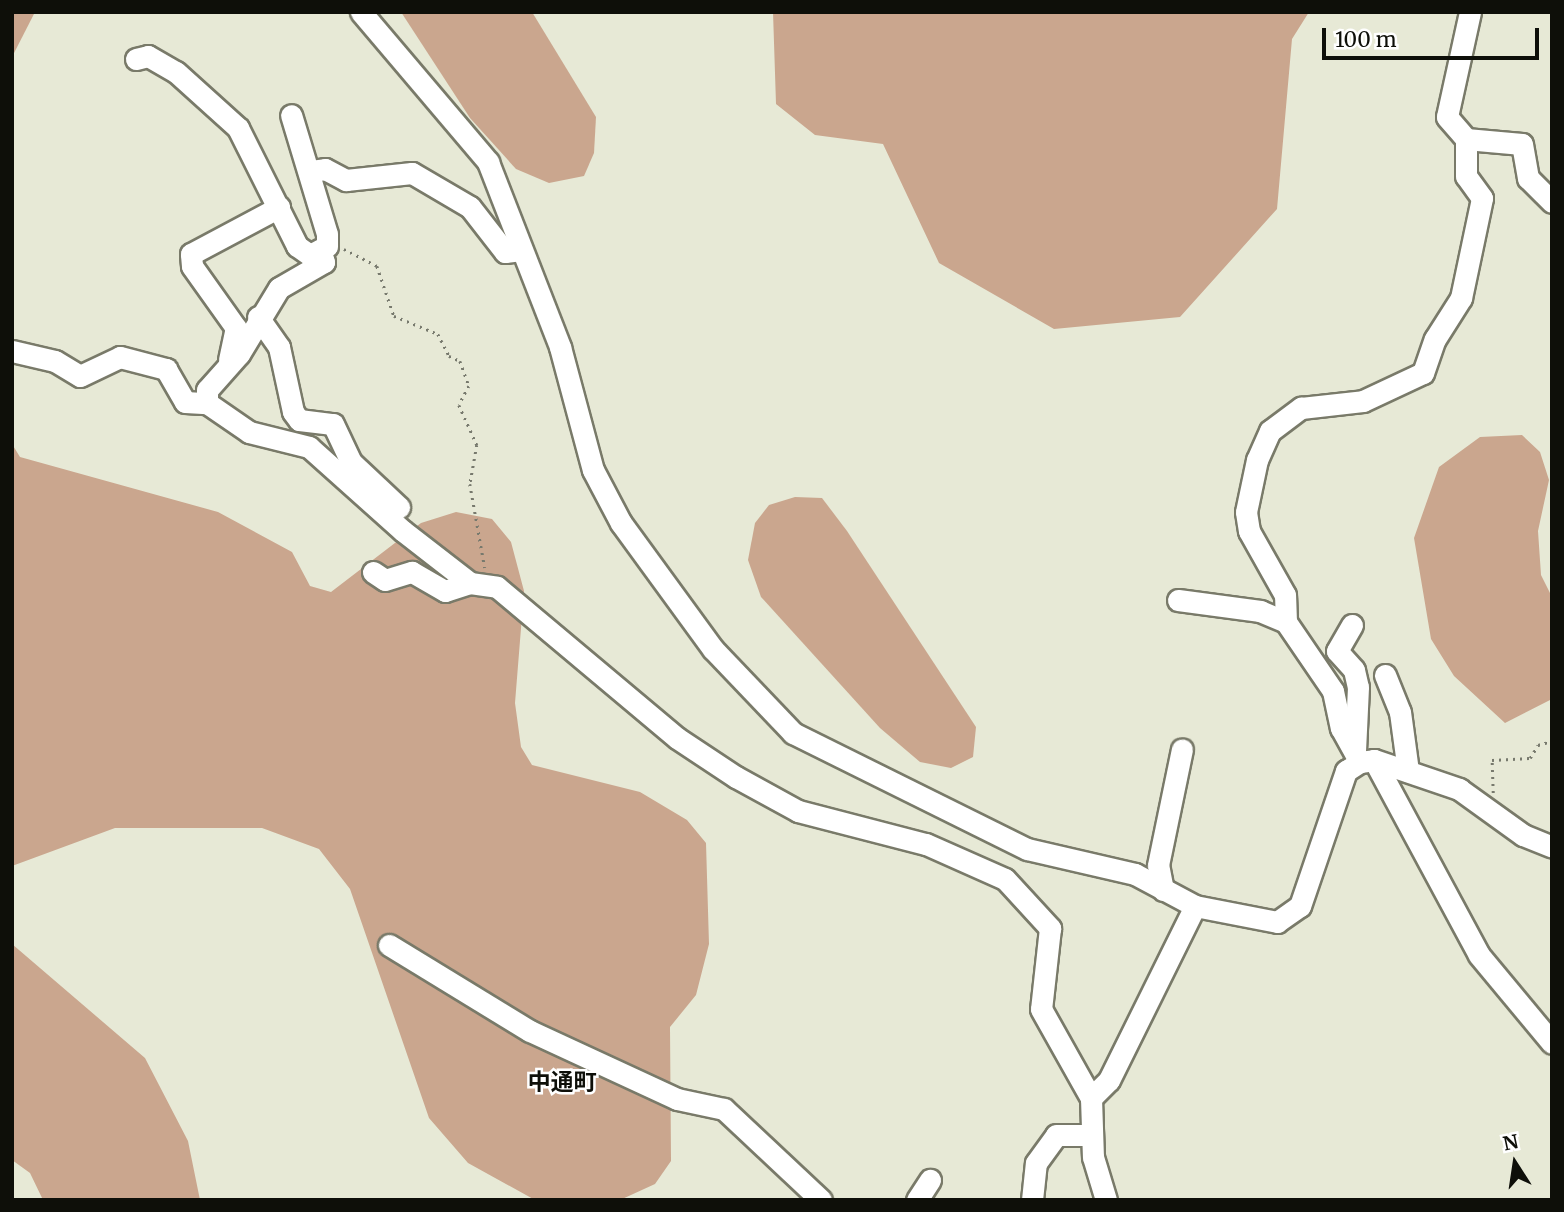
<!DOCTYPE html>
<meta charset="utf-8">
<style>
body{margin:0}
#map{position:relative;width:1564px;height:1212px;overflow:hidden;background:#e7e9d6;font-family:Merriweather,"Noto Sans JP",serif}
div>[style]{position:absolute}
.forest>*{inset:0;background:#caa68e}
.path>*{height:2.5px;margin-top:-1.25px;transform-origin:0;background:repeating-linear-gradient(90deg,#77796d 0 2px,transparent 0 7px)}
.roads{filter:drop-shadow(2px 0 #797a69) drop-shadow(-2px 0 #797a69) drop-shadow(0 2px #797a69) drop-shadow(0 -2px #797a69)}
.minor>*{height:21px;margin:-10.5px;padding:0 10.5px;transform-origin:10.5px;border-radius:10.5px;background:#fff}
span{translate:-50% -50%;white-space:nowrap;text-align:center;line-height:1.15;-webkit-text-stroke:5px #fff;paint-order:stroke}
.quarter-label{font-size:23px;color:#0e0f09;font-weight:700}
.frame{position:absolute;inset:0;border:14px solid #0e0f09;pointer-events:none}
.north{position:absolute;left:1480px;top:1128px;width:70px;height:70px;-webkit-text-stroke:5px #fff;paint-order:stroke;rotate:348deg;font-size:19px;font-weight:700;line-height:28px;text-align:center;color:#0e0f09}
.north::after{content:'';display:block;margin:auto;width:24px;height:32px;background:#0e0f09;clip-path:polygon(50% 0,100% 100%,50% 72%,0 100%)}
.scale{position:absolute;left:1322px;top:28px;width:217px;height:32px;box-sizing:border-box;border:4px solid #0e0f09;border-top:0;padding-left:9px;font-size:21px;line-height:24px;white-space:nowrap;color:#0e0f09;-webkit-text-stroke:5px #fff;paint-order:stroke}
</style>
<div id="map">
<div class="forest">
<div style="clip-path:polygon(12px 12px,35px 12px,12px 57px)"></div>
<div style="clip-path:polygon(401px 12px,532px 12px,596px 117px,594px 153px,584px 176px,549px 183px,516px 169px,470px 118px)"></div>
<div style="clip-path:polygon(773px 12px,1309px 12px,1292px 39px,1277px 209px,1180px 317px,1054px 329px,939px 263px,883px 144px,815px 135px,776px 104px)"></div>
<div style="clip-path:polygon(1522px 435px,1540px 452px,1549px 480px,1538px 531px,1541px 575px,1552px 597px,1552px 699px,1505px 723px,1454px 676px,1431px 639px,1414px 538px,1439px 467px,1480px 437px)"></div>
<div style="clip-path:polygon(12px 444px,20px 457px,218px 512px,292px 552px,310px 586px,331px 592px,421px 523px,456px 512px,492px 519px,511px 542px,524px 591px,515px 703px,521px 747px,532px 765px,640px 792px,687px 820px,706px 843px,709px 944px,696px 995px,670px 1027px,671px 1161px,655px 1184px,620px 1200px,535px 1200px,468px 1163px,429px 1118px,350px 889px,319px 849px,262px 828px,115px 828px,12px 866px)"></div>
<div style="clip-path:polygon(795px 497px,822px 498px,847px 531px,976px 727px,973px 757px,951px 768px,920px 762px,880px 728px,761px 597px,748px 560px,755px 523px,769px 505px)"></div>
<div style="clip-path:polygon(12px 944px,145px 1058px,188px 1141px,200px 1200px,43px 1200px,30px 1173px,12px 1160px)"></div>
</div>
<div class="path">
<div style="left:344px;top:249px;width:37px;rotate:27deg"></div>
<div style="left:377px;top:266px;width:53px;rotate:71.2deg"></div>
<div style="left:394px;top:316px;width:48px;rotate:22.2deg"></div>
<div style="left:438px;top:334px;width:25px;rotate:63deg"></div>
<div style="left:449px;top:356px;width:12px;rotate:24deg"></div>
<div style="left:460px;top:361px;width:27px;rotate:70deg"></div>
<div style="left:469px;top:386px;width:21px;rotate:118deg"></div>
<div style="left:459px;top:405px;width:44px;rotate:65.8deg"></div>
<div style="left:477px;top:445px;width:40px;rotate:100deg"></div>
<div style="left:470px;top:484px;width:85px;rotate:79.9deg"></div>
<div style="left:1493px;top:793px;width:33px;rotate:-92deg"></div>
<div style="left:1492px;top:760px;width:38px;rotate:-3deg"></div>
<div style="left:1530px;top:758px;width:15px;rotate:-58deg"></div>
<div style="left:1538px;top:745px;width:15px;rotate:-16deg"></div>
</div>
<div class="roads">
<div class="minor">
<div style="left:361px;top:12px;width:197px;rotate:49.7deg"></div>
<div style="left:488px;top:162px;width:199px;rotate:68.7deg"></div>
<div style="left:560px;top:347px;width:127px;rotate:75deg"></div>
<div style="left:593px;top:470px;width:60px;rotate:62.2deg"></div>
<div style="left:621px;top:523px;width:156px;rotate:53.9deg"></div>
<div style="left:713px;top:649px;width:116px;rotate:46.4deg"></div>
<div style="left:793px;top:733px;width:261px;rotate:26.4deg"></div>
<div style="left:1027px;top:849px;width:111px;rotate:13deg"></div>
<div style="left:1135px;top:874px;width:68px;rotate:28.1deg"></div>
<div style="left:1195px;top:906px;width:84px;rotate:11deg"></div>
<div style="left:1277px;top:922px;width:28px;rotate:-35deg"></div>
<div style="left:1300px;top:906px;width:143px;rotate:-71.2deg"></div>
<div style="left:1346px;top:771px;width:17px;rotate:-33deg"></div>
<div style="left:1360px;top:762px;width:14px;rotate:-8deg"></div>
<div style="left:1374px;top:760px;width:90px;rotate:18.8deg"></div>
<div style="left:1459px;top:789px;width:79px;rotate:35.7deg"></div>
<div style="left:1523px;top:835px;width:31px;rotate:22deg"></div>
<div style="left:1470px;top:12px;width:107px;rotate:102.4deg"></div>
<div style="left:1447px;top:117px;width:29px;rotate:49deg"></div>
<div style="left:1466px;top:139px;width:56px;rotate:5.1deg"></div>
<div style="left:1522px;top:144px;width:35px;rotate:80deg"></div>
<div style="left:1528px;top:178px;width:34px;rotate:45deg"></div>
<div style="left:136px;top:59px;width:12px;rotate:-14deg"></div>
<div style="left:148px;top:56px;width:32px;rotate:30deg"></div>
<div style="left:176px;top:72px;width:84px;rotate:42.1deg"></div>
<div style="left:238px;top:128px;width:132px;rotate:63.4deg"></div>
<div style="left:297px;top:246px;width:16px;rotate:35deg"></div>
<div style="left:310px;top:255px;width:19px;rotate:-28deg"></div>
<div style="left:327px;top:246px;width:12px;rotate:-90deg"></div>
<div style="left:327px;top:234px;width:124px;rotate:-106.8deg"></div>
<div style="left:311px;top:171px;width:14px;rotate:-8deg"></div>
<div style="left:325px;top:169px;width:24px;rotate:28deg"></div>
<div style="left:346px;top:180px;width:66px;rotate:-6.1deg"></div>
<div style="left:412px;top:173px;width:67px;rotate:30.4deg"></div>
<div style="left:470px;top:207px;width:57px;rotate:52.1deg"></div>
<div style="left:505px;top:252px;width:16px;rotate:-7deg"></div>
<div style="left:258px;top:317px;width:37px;rotate:55deg"></div>
<div style="left:279px;top:347px;width:66px;rotate:77.8deg"></div>
<div style="left:293px;top:412px;width:10px;rotate:53deg"></div>
<div style="left:299px;top:420px;width:34px;rotate:7deg"></div>
<div style="left:333px;top:424px;width:42px;rotate:64.7deg"></div>
<div style="left:351px;top:462px;width:66px;rotate:43.2deg"></div>
<div style="left:12px;top:351px;width:44px;rotate:13.1deg"></div>
<div style="left:55px;top:361px;width:29px;rotate:31deg"></div>
<div style="left:80px;top:376px;width:44px;rotate:-25.4deg"></div>
<div style="left:120px;top:357px;width:48px;rotate:14.6deg"></div>
<div style="left:166px;top:369px;width:38px;rotate:60deg"></div>
<div style="left:185px;top:402px;width:22px;rotate:3deg"></div>
<div style="left:207px;top:403px;width:51px;rotate:34.6deg"></div>
<div style="left:249px;top:432px;width:62px;rotate:14deg"></div>
<div style="left:309px;top:447px;width:126px;rotate:41.8deg"></div>
<div style="left:403px;top:531px;width:85px;rotate:37.8deg"></div>
<div style="left:470px;top:583px;width:27px;rotate:8deg"></div>
<div style="left:497px;top:587px;width:235px;rotate:40deg"></div>
<div style="left:677px;top:738px;width:71px;rotate:33.5deg"></div>
<div style="left:736px;top:777px;width:71px;rotate:28.7deg"></div>
<div style="left:798px;top:811px;width:132px;rotate:14.5deg"></div>
<div style="left:926px;top:844px;width:86px;rotate:23.9deg"></div>
<div style="left:1005px;top:879px;width:67px;rotate:47.4deg"></div>
<div style="left:1050px;top:928px;width:81px;rotate:96.3deg"></div>
<div style="left:1041px;top:1009px;width:102px;rotate:60.7deg"></div>
<div style="left:1091px;top:1098px;width:59px;rotate:88.1deg"></div>
<div style="left:1093px;top:1157px;width:45px;rotate:73.2deg"></div>
<div style="left:229px;top:360px;width:33px;rotate:-78deg"></div>
<div style="left:236px;top:328px;width:76px;rotate:-125.4deg"></div>
<div style="left:192px;top:266px;width:12px;rotate:-95deg"></div>
<div style="left:191px;top:254px;width:100px;rotate:-28.1deg"></div>
<div style="left:207px;top:403px;width:13px;rotate:-90deg"></div>
<div style="left:207px;top:390px;width:48px;rotate:-48.4deg"></div>
<div style="left:239px;top:354px;width:77px;rotate:-58.8deg"></div>
<div style="left:279px;top:288px;width:52px;rotate:-30deg"></div>
<div style="left:324px;top:262px;width:10px;rotate:-107deg"></div>
<div style="left:373px;top:572px;width:14px;rotate:34deg"></div>
<div style="left:385px;top:580px;width:28px;rotate:-17deg"></div>
<div style="left:412px;top:572px;width:38px;rotate:30deg"></div>
<div style="left:445px;top:591px;width:26px;rotate:-18deg"></div>
<div style="left:1178px;top:600px;width:83px;rotate:7.6deg"></div>
<div style="left:1260px;top:611px;width:28px;rotate:23deg"></div>
<div style="left:1286px;top:622px;width:83px;rotate:55.7deg"></div>
<div style="left:1333px;top:691px;width:38px;rotate:78deg"></div>
<div style="left:1341px;top:728px;width:39px;rotate:61deg"></div>
<div style="left:1286px;top:622px;width:27px;rotate:-92deg"></div>
<div style="left:1285px;top:595px;width:73px;rotate:-119.4deg"></div>
<div style="left:1249px;top:531px;width:19px;rotate:-99deg"></div>
<div style="left:1246px;top:512px;width:53px;rotate:-78.1deg"></div>
<div style="left:1257px;top:460px;width:32px;rotate:-66deg"></div>
<div style="left:1270px;top:431px;width:39px;rotate:-37deg"></div>
<div style="left:1301px;top:408px;width:62px;rotate:-6.4deg"></div>
<div style="left:1363px;top:401px;width:66px;rotate:-25deg"></div>
<div style="left:1423px;top:373px;width:36px;rotate:-71deg"></div>
<div style="left:1435px;top:339px;width:49px;rotate:-57.6deg"></div>
<div style="left:1461px;top:298px;width:102px;rotate:-78.1deg"></div>
<div style="left:1482px;top:198px;width:27px;rotate:-126deg"></div>
<div style="left:1466px;top:176px;width:37px;rotate:-90deg"></div>
<div style="left:1352px;top:625px;width:30px;rotate:120deg"></div>
<div style="left:1337px;top:651px;width:25px;rotate:48deg"></div>
<div style="left:1354px;top:670px;width:17px;rotate:77deg"></div>
<div style="left:1358px;top:687px;width:64px;rotate:92.7deg"></div>
<div style="left:1385px;top:675px;width:40px;rotate:68deg"></div>
<div style="left:1400px;top:712px;width:60px;rotate:82.3deg"></div>
<div style="left:1374px;top:760px;width:221px;rotate:61.7deg"></div>
<div style="left:1479px;top:955px;width:114px;rotate:50.3deg"></div>
<div style="left:1163px;top:890px;width:25px;rotate:-101deg"></div>
<div style="left:1158px;top:865px;width:118px;rotate:-78.3deg"></div>
<div style="left:389px;top:945px;width:165px;rotate:31.4deg"></div>
<div style="left:530px;top:1031px;width:162px;rotate:24.8deg"></div>
<div style="left:677px;top:1099px;width:48px;rotate:12deg"></div>
<div style="left:724px;top:1109px;width:133px;rotate:43.2deg"></div>
<div style="left:1091px;top:1098px;width:25px;rotate:-45deg"></div>
<div style="left:1109px;top:1080px;width:194px;rotate:-63.7deg"></div>
<div style="left:917px;top:1200px;width:24px;rotate:-57deg"></div>
<div style="left:1032px;top:1200px;width:37px;rotate:-84deg"></div>
<div style="left:1036px;top:1163px;width:34px;rotate:-54deg"></div>
<div style="left:1056px;top:1135px;width:36px"></div>
</div>
</div>
<div class="quarter-label">
<span style="left:562px;top:1082px">中通町</span>
</div>
<div class="frame"></div>
<div class="north">N</div>
<div class="scale">100 m</div>
</div>
